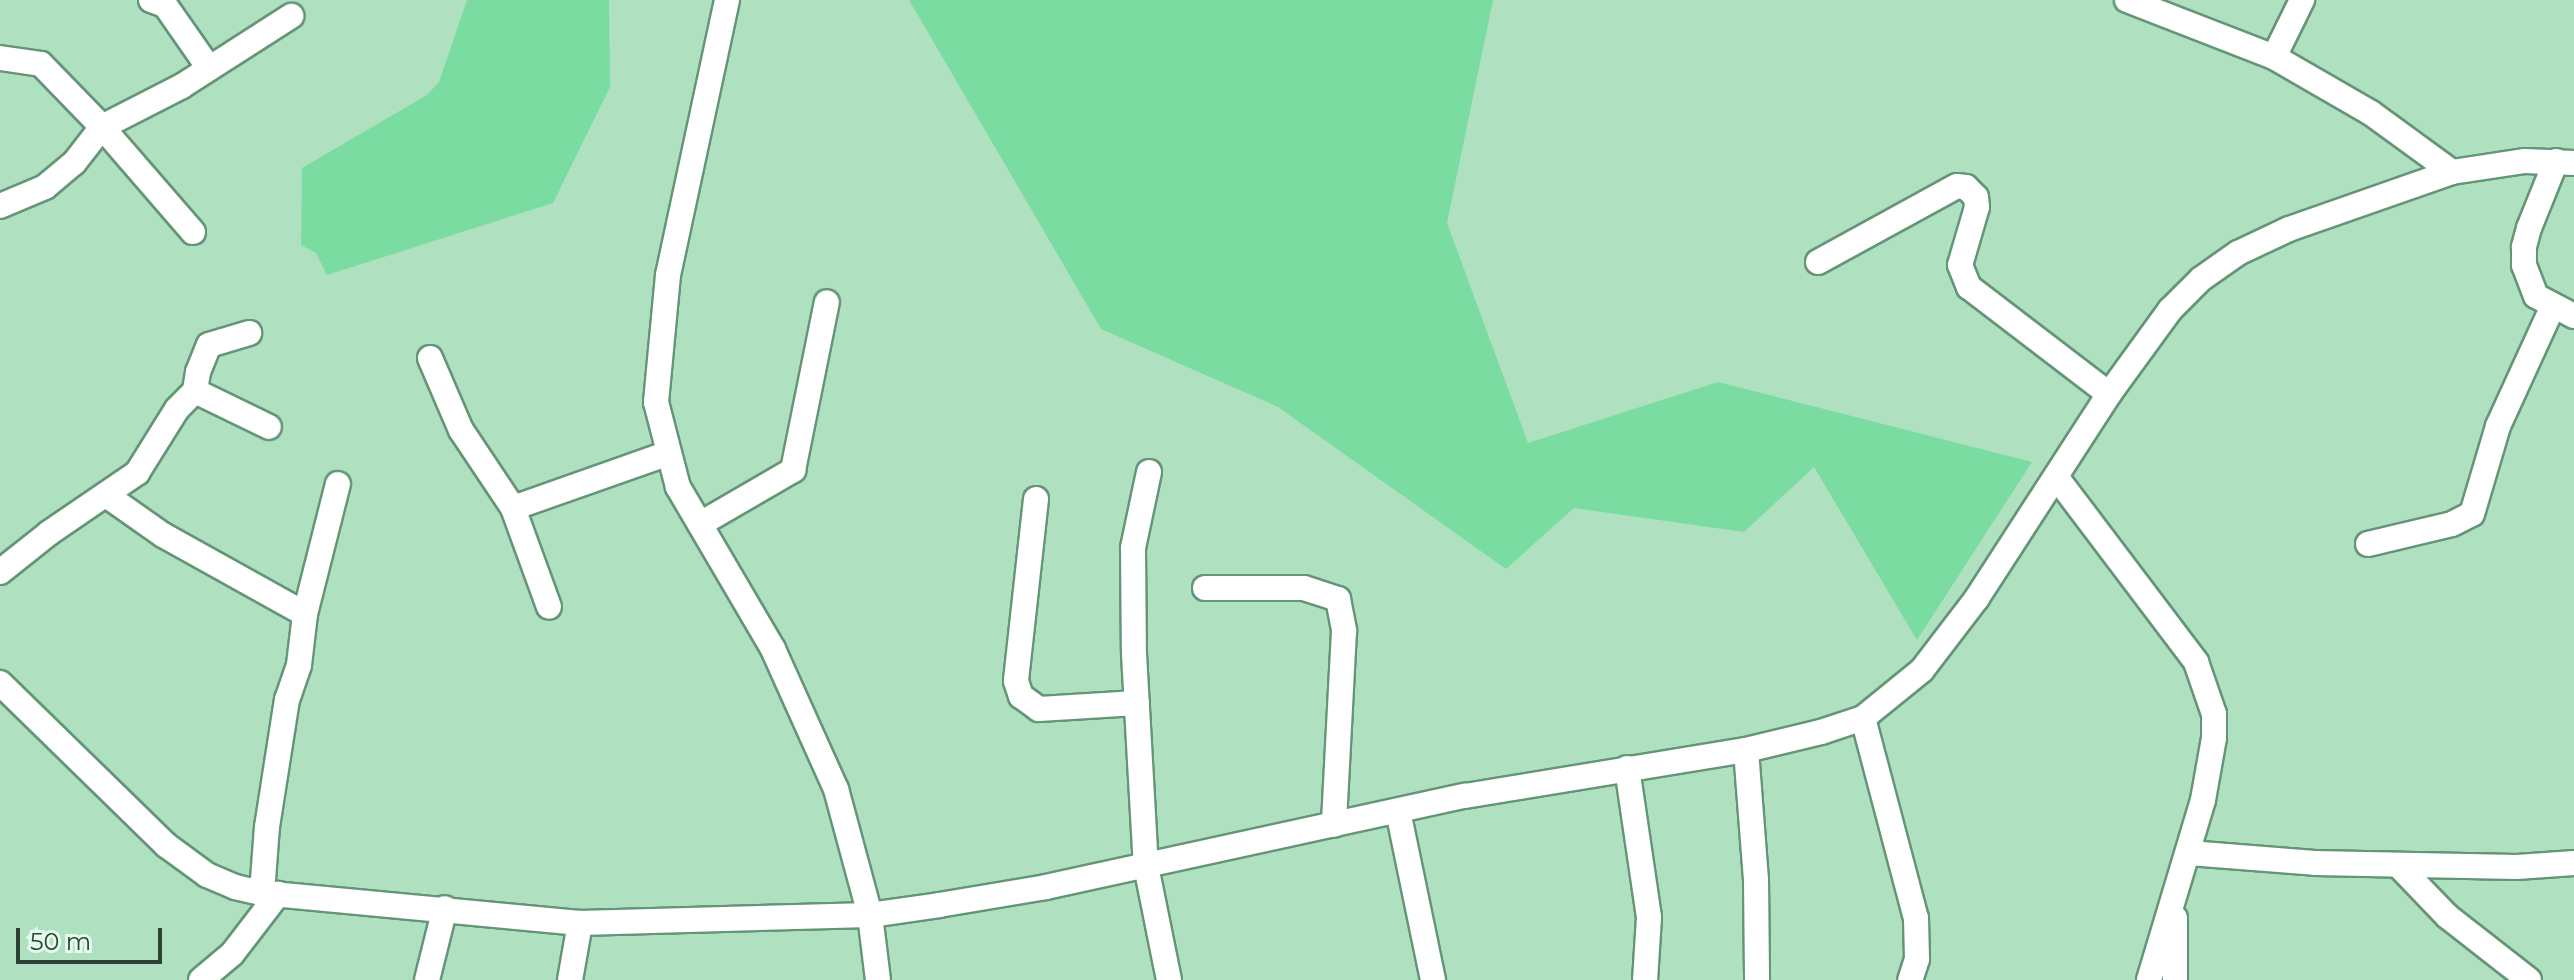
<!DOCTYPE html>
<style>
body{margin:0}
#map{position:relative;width:2574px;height:980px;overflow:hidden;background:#afe1c0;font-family:Montserrat,sans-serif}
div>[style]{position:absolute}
.green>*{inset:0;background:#7adca1}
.roads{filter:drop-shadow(2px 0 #659577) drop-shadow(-2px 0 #659577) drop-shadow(0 2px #659577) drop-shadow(0 -2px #659577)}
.minor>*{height:24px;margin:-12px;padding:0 12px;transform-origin:12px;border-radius:12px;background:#fff}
span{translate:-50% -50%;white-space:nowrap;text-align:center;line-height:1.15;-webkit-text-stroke:6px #e2fbea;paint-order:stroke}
.scale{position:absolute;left:16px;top:928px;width:146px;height:36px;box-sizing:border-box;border:4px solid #2d4134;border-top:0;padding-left:10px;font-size:24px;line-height:28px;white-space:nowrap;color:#2d4134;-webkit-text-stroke:6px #e2fbea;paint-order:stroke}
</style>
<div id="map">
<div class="green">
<div style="clip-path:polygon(467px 0,609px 0,610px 87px,553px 203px,327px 275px,316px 253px,301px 245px,302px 168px,427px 95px,439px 82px)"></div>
<div style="clip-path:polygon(909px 0,1493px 0,1447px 223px,1528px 443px,1718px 382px,2032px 462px,1917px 640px,1814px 467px,1744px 532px,1574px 508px,1506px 569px,1278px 407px,1101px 329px)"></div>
</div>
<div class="roads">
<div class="minor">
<div style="left:151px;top:0;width:15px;rotate:20deg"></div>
<div style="left:165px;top:5px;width:77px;rotate:55.1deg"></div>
<div style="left:727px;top:0;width:281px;rotate:102.1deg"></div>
<div style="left:668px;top:275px;width:128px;rotate:95.4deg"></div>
<div style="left:656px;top:402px;width:88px;rotate:75.5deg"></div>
<div style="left:678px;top:487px;width:188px;rotate:59.6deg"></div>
<div style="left:773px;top:649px;width:154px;rotate:65.8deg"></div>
<div style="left:836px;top:789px;width:131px;rotate:74.9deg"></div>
<div style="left:870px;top:915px;width:65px;rotate:83deg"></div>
<div style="left:2127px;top:0;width:158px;rotate:21.2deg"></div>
<div style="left:2274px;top:57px;width:112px;rotate:30deg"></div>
<div style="left:2371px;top:113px;width:100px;rotate:36.1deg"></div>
<div style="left:2274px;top:57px;width:64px;rotate:-63.8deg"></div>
<div style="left:0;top:58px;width:41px;rotate:8.3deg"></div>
<div style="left:41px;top:64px;width:88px;rotate:45.9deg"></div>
<div style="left:102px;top:127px;width:139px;rotate:49.1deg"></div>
<div style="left:2556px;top:161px;width:72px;rotate:111.9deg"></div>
<div style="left:2529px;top:228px;width:20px;rotate:105deg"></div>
<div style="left:2524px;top:247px;width:18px;rotate:90deg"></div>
<div style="left:2524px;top:265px;width:33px;rotate:69deg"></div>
<div style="left:2536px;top:296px;width:43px;rotate:27.8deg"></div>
<div style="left:0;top:206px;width:49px;rotate:-22.9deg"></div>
<div style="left:45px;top:187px;width:38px;rotate:-40deg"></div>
<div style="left:74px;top:163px;width:46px;rotate:-52.1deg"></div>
<div style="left:102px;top:127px;width:90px;rotate:-27.1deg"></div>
<div style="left:182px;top:86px;width:130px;rotate:-32.7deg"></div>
<div style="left:1818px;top:262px;width:158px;rotate:-28.7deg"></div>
<div style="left:1957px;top:186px;width:9px;rotate:6deg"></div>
<div style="left:1966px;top:187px;width:14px;rotate:45deg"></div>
<div style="left:1976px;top:197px;width:10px;rotate:84deg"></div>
<div style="left:1977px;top:207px;width:60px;rotate:106.3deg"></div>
<div style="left:1960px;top:265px;width:24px;rotate:68deg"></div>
<div style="left:1969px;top:287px;width:176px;rotate:37.4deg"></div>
<div style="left:430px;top:358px;width:78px;rotate:66.7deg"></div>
<div style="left:461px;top:430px;width:94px;rotate:56.3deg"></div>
<div style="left:513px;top:508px;width:105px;rotate:70deg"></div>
<div style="left:195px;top:391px;width:82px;rotate:25.9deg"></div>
<div style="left:1149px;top:472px;width:78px;rotate:101.9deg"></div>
<div style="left:1133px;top:548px;width:106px;rotate:89.5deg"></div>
<div style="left:1134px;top:654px;width:212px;rotate:86.8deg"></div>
<div style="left:1146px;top:866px;width:116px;rotate:78.6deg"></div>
<div style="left:2057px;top:478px;width:231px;rotate:52.9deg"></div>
<div style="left:2196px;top:662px;width:55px;rotate:70.9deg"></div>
<div style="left:2214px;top:714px;width:24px;rotate:90deg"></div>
<div style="left:2214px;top:738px;width:63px;rotate:100.1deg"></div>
<div style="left:2203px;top:800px;width:188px;rotate:106.7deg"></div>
<div style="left:106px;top:495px;width:70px;rotate:35.1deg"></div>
<div style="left:163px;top:535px;width:162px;rotate:29.1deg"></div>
<div style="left:1036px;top:499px;width:183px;rotate:96.3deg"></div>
<div style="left:1016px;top:681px;width:16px;rotate:72deg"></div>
<div style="left:1021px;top:696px;width:22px;rotate:36deg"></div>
<div style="left:1039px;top:709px;width:98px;rotate:-3.5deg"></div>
<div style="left:513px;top:508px;width:165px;rotate:-19.4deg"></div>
<div style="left:700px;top:524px;width:108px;rotate:-30.1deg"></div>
<div style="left:793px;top:470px;width:171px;rotate:-78.6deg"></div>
<div style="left:2368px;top:544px;width:86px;rotate:-13.4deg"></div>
<div style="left:2452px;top:524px;width:22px;rotate:-27deg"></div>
<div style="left:2472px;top:514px;width:92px;rotate:-73.5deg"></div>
<div style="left:2498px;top:426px;width:132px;rotate:-65.4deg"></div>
<div style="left:0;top:572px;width:63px;rotate:-38.5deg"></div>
<div style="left:49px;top:533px;width:107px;rotate:-34.3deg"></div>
<div style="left:137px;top:473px;width:75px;rotate:-58deg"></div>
<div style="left:177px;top:409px;width:25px;rotate:-45deg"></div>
<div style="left:195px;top:391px;width:19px;rotate:-81deg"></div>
<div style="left:198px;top:372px;width:29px;rotate:-68deg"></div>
<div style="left:209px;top:345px;width:42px;rotate:-16.7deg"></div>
<div style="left:1205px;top:588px;width:99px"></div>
<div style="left:1304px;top:588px;width:36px;rotate:18deg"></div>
<div style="left:1338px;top:599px;width:33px;rotate:79deg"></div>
<div style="left:1344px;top:631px;width:194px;rotate:93deg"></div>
<div style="left:0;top:683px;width:232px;rotate:44.3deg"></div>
<div style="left:166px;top:845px;width:51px;rotate:36.2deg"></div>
<div style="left:207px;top:875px;width:30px;rotate:23deg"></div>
<div style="left:235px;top:887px;width:28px;rotate:13deg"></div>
<div style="left:262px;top:893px;width:319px;rotate:5.4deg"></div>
<div style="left:580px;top:923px;width:290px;rotate:-1.6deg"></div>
<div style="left:870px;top:915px;width:70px;rotate:-8.2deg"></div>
<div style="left:939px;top:905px;width:109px;rotate:-9.5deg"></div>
<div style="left:1046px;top:887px;width:429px;rotate:-12.3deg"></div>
<div style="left:1465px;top:796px;width:285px;rotate:-9.3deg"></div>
<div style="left:1746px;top:750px;width:77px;rotate:-13.5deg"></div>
<div style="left:1821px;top:732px;width:44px;rotate:-18.4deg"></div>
<div style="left:1863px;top:718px;width:76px;rotate:-39.1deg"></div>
<div style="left:1922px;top:670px;width:91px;rotate:-52.6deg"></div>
<div style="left:1977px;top:598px;width:243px;rotate:-57.1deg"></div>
<div style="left:2109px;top:394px;width:104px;rotate:-54deg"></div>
<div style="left:2170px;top:310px;width:44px;rotate:-45deg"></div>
<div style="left:2201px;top:279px;width:45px;rotate:-35.1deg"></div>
<div style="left:2238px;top:253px;width:56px;rotate:-25.2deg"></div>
<div style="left:2289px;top:229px;width:173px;rotate:-19.3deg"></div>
<div style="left:2452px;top:172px;width:74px;rotate:-8.6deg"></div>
<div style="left:2525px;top:161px;width:49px;rotate:2.3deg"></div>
<div style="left:1863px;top:718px;width:207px;rotate:75.2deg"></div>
<div style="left:1916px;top:918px;width:41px;rotate:88.6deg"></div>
<div style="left:1917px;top:959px;width:22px;rotate:108deg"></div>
<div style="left:1746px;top:750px;width:130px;rotate:85.6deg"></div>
<div style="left:1756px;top:880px;width:100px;rotate:89.4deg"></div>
<div style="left:1627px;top:768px;width:151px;rotate:81.6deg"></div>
<div style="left:1649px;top:917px;width:63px;rotate:93.6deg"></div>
<div style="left:1398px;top:811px;width:173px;rotate:78.3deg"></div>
<div style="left:2189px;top:853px;width:126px;rotate:4.5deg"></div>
<div style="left:2315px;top:863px;width:202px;rotate:1.1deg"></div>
<div style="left:2517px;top:867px;width:57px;rotate:-4deg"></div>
<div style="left:2398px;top:865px;width:71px;rotate:46.1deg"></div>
<div style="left:2447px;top:916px;width:104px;rotate:38deg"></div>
<div style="left:262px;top:893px;width:66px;rotate:-85.7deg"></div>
<div style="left:267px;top:827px;width:129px;rotate:-81.1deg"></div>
<div style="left:287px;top:700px;width:37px;rotate:-71deg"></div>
<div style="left:299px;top:665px;width:51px;rotate:-83.3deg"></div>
<div style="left:305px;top:614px;width:134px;rotate:-75.8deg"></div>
<div style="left:201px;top:980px;width:40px;rotate:-40deg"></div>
<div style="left:232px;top:954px;width:76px;rotate:-52.5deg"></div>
<div style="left:427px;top:980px;width:74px;rotate:-76deg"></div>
<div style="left:570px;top:980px;width:58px;rotate:-80deg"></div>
<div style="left:2175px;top:980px;width:62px;rotate:-90deg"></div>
</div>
</div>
<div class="scale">50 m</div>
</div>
